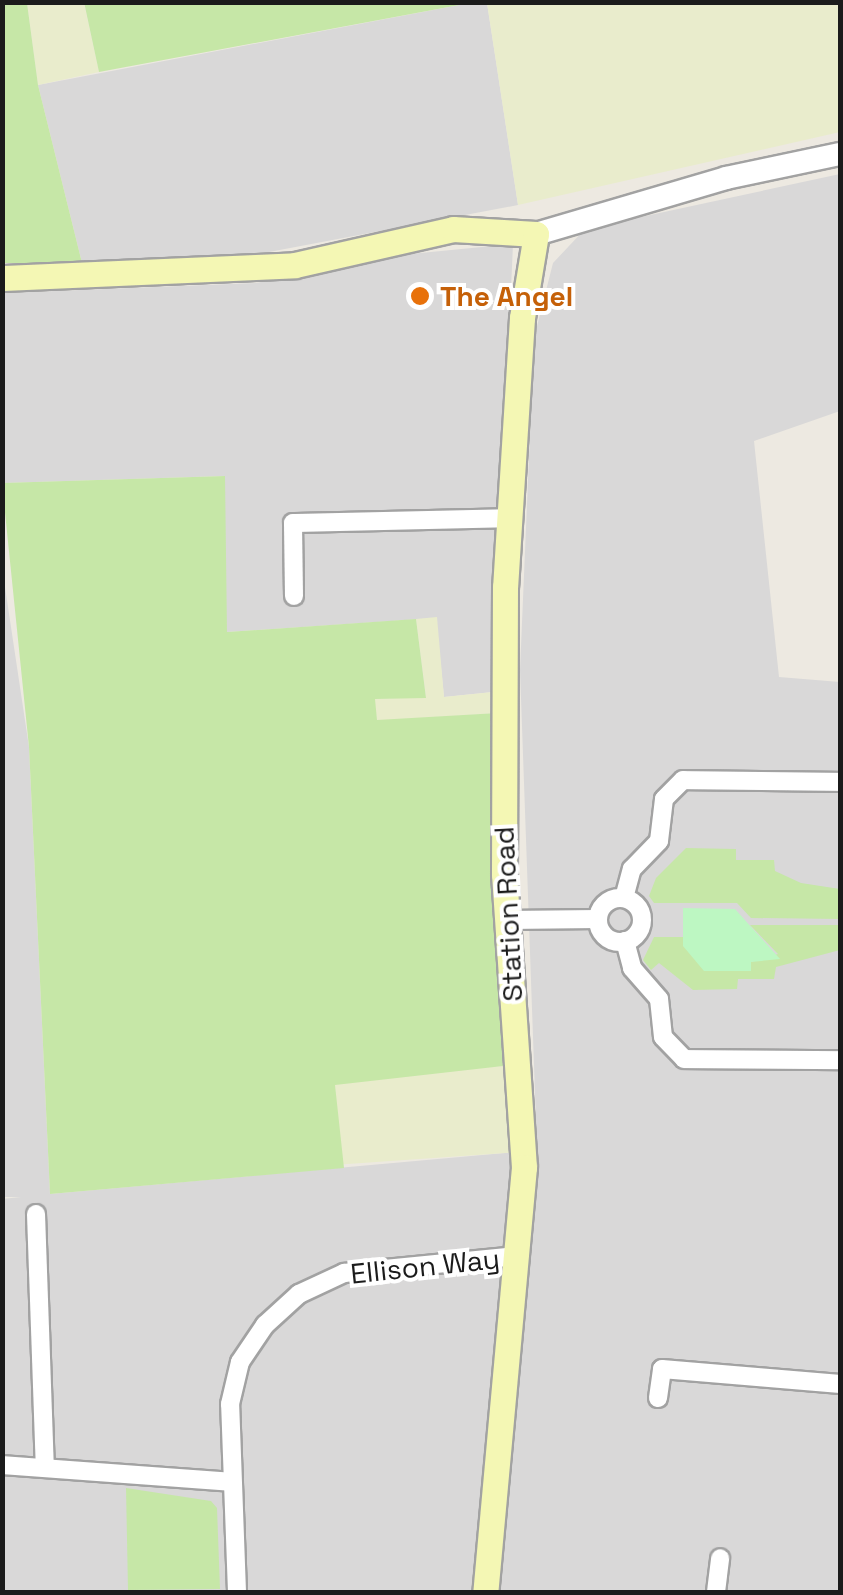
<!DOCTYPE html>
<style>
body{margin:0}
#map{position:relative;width:843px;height:1595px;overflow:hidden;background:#ede9e1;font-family:"Space Grotesk",sans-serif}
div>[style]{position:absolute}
.residential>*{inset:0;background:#d9d8d8}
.farmland>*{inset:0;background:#e9eccc;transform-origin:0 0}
.grass>*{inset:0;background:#c6e7a7}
.park>*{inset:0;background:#bdf7c2}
.roads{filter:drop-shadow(2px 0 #a2a2a2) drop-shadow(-2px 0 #a2a2a2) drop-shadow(0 2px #a2a2a2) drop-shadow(0 -2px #a2a2a2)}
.minor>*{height:18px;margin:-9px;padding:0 9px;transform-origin:9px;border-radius:9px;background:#fff}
.minor>.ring{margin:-9px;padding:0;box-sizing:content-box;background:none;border:18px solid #fff;border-radius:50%}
.tertiary>*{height:22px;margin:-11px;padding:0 11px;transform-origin:11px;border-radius:11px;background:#fff}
.secondary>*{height:25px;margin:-12.5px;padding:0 12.5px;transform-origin:12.5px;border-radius:12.5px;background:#f4f7b4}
.dots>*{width:28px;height:28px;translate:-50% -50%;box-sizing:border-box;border:5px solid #fff;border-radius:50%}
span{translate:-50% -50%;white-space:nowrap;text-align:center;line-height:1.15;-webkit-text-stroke:8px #fff;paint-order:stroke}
.food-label{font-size:28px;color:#c56008;font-weight:700}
.left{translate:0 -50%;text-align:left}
.street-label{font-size:28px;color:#1b1b1b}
.frame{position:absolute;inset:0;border:5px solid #1b1b1b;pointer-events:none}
</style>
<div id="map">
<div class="residential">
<div style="clip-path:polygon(470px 3px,487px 3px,518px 205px,269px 252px,82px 263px,38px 85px)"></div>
<div style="clip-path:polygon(840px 174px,840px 411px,754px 441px,779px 677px,840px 682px,840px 1592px,3px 1592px,2px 1199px,21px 1197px,2px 1197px,2px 567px,29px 747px,50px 1194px,537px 1150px,520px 670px,534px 338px,553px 263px,585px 229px)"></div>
<div style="clip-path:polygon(513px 244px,493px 692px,444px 697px,436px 618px,226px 632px,224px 476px,3px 483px,3px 293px,256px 283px,390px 256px)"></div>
</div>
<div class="farmland">
<div style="clip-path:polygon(27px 3px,84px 3px,99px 72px,38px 85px)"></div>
<div style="clip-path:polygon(487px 3px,840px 3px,840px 132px,518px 205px)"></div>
<div style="clip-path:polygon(437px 617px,444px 697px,493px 692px,498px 713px,377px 721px,374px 699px,426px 697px,416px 619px)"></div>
<div style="left:503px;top:1066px;width:87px;height:169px;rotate:86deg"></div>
</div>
<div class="grass">
<div style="clip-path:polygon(84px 2px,470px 2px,470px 3px,99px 72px)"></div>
<div style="clip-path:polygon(3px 3px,27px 3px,38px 85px,82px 263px,3px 263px)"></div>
<div style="clip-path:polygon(225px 476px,227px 632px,416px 619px,426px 698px,375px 699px,377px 720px,498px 713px,503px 1066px,335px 1085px,344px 1168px,50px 1194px,29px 747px,2px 483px)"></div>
<div style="clip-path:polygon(686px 848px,736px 849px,736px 860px,774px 860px,775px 871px,801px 883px,840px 889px,840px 919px,751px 918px,737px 903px,654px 903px,649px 896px,656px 878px)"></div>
<div style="clip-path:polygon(750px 925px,839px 925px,840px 950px,776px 967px,774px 979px,738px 979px,737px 989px,693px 990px,659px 963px,651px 970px,643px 960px,654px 937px,683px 937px,683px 946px,751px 970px,751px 962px,778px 954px)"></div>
<div style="clip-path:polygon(126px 1488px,211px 1501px,217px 1508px,220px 1589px,128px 1590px)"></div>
</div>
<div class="park">
<div style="clip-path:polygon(683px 908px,735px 909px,780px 959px,751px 962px,751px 971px,704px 971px,683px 946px)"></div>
</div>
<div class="roads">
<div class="minor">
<div style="left:294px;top:596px;width:73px;rotate:-90.8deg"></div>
<div style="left:293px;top:523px;width:215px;rotate:-1.3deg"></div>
<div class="ring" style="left:598px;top:898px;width:26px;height:26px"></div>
<div style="left:624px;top:898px;width:30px;rotate:-75deg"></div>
<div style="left:632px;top:869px;width:39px;rotate:-46deg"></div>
<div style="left:659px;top:841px;width:42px;rotate:-83.2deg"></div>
<div style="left:664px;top:799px;width:27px;rotate:-45deg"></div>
<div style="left:683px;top:780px;width:157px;rotate:0.7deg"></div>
<div style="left:507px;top:920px;width:91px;rotate:-0.6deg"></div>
<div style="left:625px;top:941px;width:28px;rotate:75deg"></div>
<div style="left:632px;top:968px;width:41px;rotate:48.9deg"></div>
<div style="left:659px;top:999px;width:38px;rotate:84deg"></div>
<div style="left:663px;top:1037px;width:30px;rotate:46deg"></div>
<div style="left:684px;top:1059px;width:156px;rotate:0.4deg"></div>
<div style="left:36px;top:1214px;width:253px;rotate:88deg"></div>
<div style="left:658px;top:1398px;width:29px;rotate:-82deg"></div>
<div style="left:662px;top:1369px;width:179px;rotate:4.8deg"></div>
<div style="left:2px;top:1465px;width:230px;rotate:4.2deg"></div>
<div style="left:237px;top:1592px;width:188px;rotate:-92.1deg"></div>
<div style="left:230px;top:1404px;width:43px;rotate:-76.6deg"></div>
<div style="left:240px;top:1362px;width:45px;rotate:-56deg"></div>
<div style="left:265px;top:1325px;width:46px;rotate:-42.4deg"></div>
<div style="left:299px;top:1294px;width:50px;rotate:-25deg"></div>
<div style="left:344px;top:1273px;width:174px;rotate:-5.6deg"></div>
<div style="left:716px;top:1592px;width:34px;rotate:-83deg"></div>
</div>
<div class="tertiary">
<div style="left:536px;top:234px;width:198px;rotate:-16.4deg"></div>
<div style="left:726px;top:178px;width:116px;rotate:-11.9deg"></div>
</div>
<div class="secondary">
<div style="left:2px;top:278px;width:293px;rotate:-2.5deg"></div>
<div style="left:295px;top:265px;width:162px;rotate:-12.8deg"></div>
<div style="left:453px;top:229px;width:83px;rotate:3.4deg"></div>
<div style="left:536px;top:234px;width:85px;rotate:99.5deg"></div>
<div style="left:522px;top:318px;width:270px;rotate:93.6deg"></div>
<div style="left:505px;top:587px;width:287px;rotate:90.2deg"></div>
<div style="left:504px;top:874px;width:294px;rotate:86.1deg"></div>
<div style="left:524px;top:1167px;width:427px;rotate:95.2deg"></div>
</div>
</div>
<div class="dots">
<div style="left:420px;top:296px;background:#e8710a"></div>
</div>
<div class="food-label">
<span class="left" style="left:440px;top:296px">The Angel</span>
</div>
<div class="street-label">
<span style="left:508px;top:914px;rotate:-93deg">Station Road</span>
<span style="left:425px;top:1266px;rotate:-6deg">Ellison Way</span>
</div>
<div class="frame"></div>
</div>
